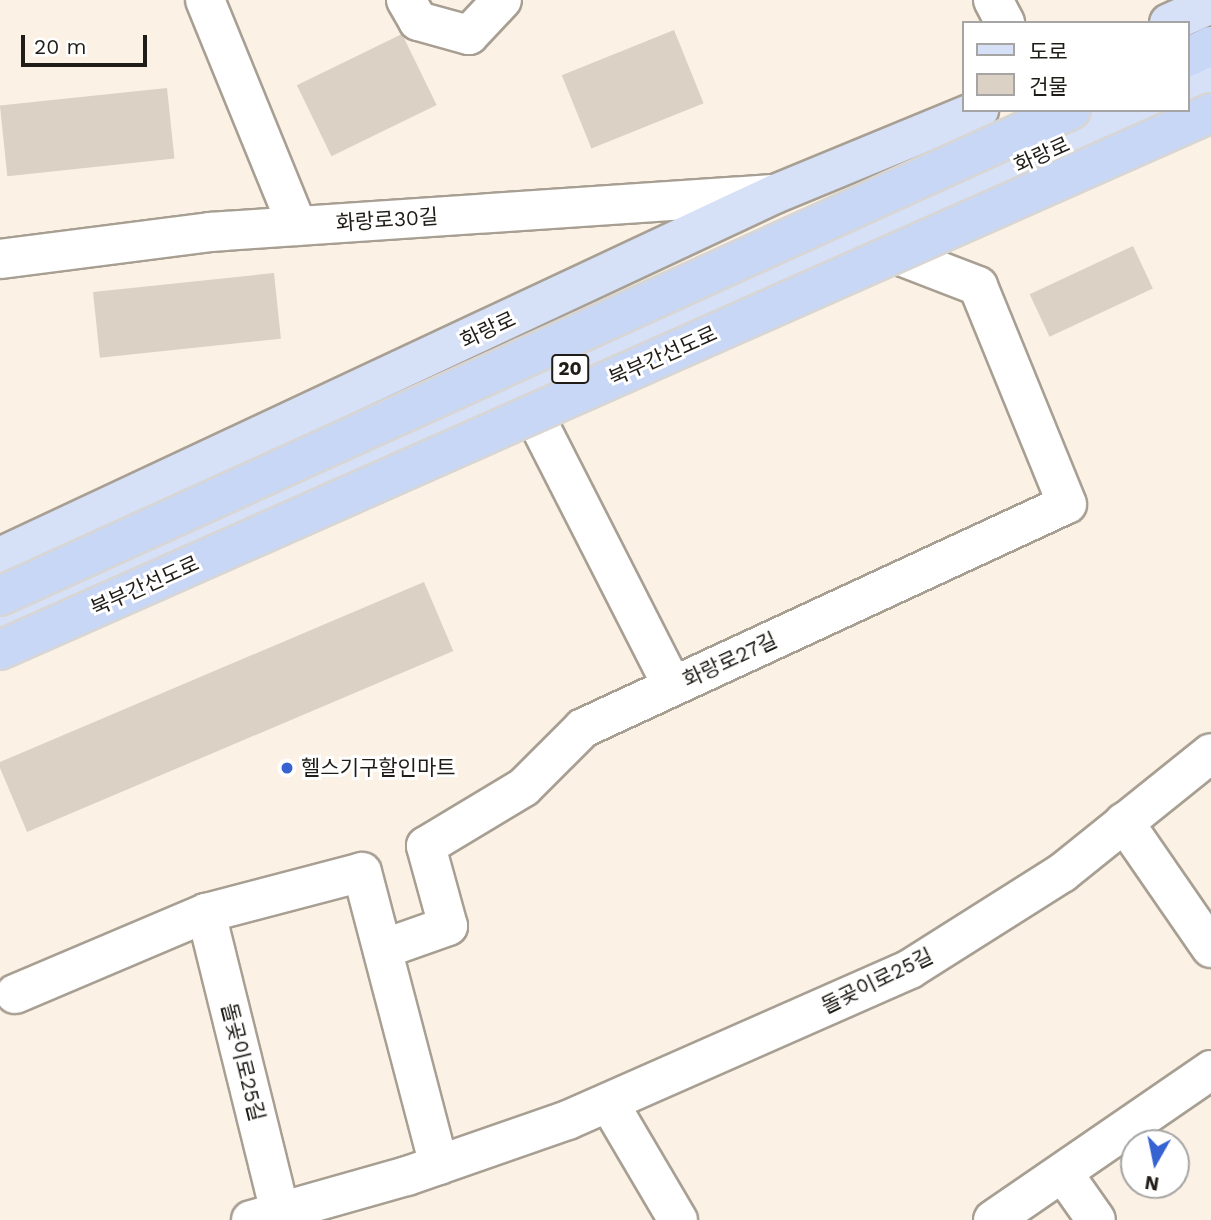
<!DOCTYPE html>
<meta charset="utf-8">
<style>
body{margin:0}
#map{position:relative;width:1211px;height:1220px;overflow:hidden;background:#fbf1e4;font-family:"Work Sans","Noto Sans KR",sans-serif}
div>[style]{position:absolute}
.building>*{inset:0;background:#dbd1c5;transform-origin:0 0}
.roads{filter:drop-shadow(2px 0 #a89f93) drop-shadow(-2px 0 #a89f93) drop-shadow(0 2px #a89f93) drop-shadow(0 -2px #a89f93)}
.minor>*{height:38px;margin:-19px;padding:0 19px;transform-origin:19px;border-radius:19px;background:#fff}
.tertiary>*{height:38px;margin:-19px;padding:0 19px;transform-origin:19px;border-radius:19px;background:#fff}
.primary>*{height:38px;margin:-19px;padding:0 19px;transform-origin:19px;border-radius:19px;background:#d6e1f8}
.trunk>*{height:38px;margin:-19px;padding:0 19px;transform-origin:19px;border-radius:19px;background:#c8d7f6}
.bridges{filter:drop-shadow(2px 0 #d7d6d5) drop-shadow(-2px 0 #d7d6d5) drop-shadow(0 2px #d7d6d5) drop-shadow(0 -2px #d7d6d5)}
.trunk-bridge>*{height:38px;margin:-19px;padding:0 19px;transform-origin:19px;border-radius:19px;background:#c8d7f6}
.dots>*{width:19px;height:19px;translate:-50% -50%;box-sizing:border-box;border:4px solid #fff;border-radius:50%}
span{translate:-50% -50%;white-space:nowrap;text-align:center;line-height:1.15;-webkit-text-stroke:6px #fff;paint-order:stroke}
.shield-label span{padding:2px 5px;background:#fff;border:2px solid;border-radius:5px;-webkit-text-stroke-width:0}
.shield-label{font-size:19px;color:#201d18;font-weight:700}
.street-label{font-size:21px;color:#201d18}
.poi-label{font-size:21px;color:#201d18}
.left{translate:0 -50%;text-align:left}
.legend{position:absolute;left:962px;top:21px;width:228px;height:91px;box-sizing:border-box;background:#fff;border:2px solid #a6a5a3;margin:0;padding:9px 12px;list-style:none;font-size:21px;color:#201d18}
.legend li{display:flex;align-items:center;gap:14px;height:35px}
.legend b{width:35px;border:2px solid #a6a5a3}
.north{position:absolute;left:1120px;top:1129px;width:70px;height:70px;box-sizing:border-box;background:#fff;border:2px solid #a6a5a3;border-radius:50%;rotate:189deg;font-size:19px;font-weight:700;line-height:28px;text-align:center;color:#201d18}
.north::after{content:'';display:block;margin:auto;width:24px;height:32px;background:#3662d2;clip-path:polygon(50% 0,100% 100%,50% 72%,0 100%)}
.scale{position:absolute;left:21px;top:35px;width:126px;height:32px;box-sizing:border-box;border:4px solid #201d18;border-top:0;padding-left:9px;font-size:21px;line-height:24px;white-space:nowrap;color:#201d18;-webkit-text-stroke:5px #fff;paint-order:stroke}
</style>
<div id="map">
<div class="building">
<div style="left:674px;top:30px;width:79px;height:121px;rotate:68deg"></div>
<div style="left:402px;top:34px;width:79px;height:117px;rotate:64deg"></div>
<div style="left:167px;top:88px;width:71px;height:168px;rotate:84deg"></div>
<div style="left:1133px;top:246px;width:47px;height:114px;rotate:65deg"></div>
<div style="left:274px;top:273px;width:66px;height:182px;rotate:84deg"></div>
<div style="left:424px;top:582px;width:75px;height:463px;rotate:67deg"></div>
</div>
<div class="roads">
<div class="minor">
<div style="left:205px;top:0;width:244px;rotate:67.8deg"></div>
<div style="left:406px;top:0;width:24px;rotate:60deg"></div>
<div style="left:418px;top:21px;width:53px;rotate:15.4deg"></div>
<div style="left:469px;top:35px;width:48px;rotate:-46.7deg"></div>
<div style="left:993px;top:0;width:26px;rotate:62deg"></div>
<div style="left:522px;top:391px;width:331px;rotate:63deg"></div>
<div style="left:1124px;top:822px;width:153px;rotate:55.4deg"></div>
<div style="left:206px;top:913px;width:308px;rotate:76.1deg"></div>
<div style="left:383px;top:949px;width:69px;rotate:-19.5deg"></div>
<div style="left:448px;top:926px;width:83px;rotate:-105.4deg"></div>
<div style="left:426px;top:846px;width:114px;rotate:-31deg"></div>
<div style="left:524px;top:787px;width:83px;rotate:-45deg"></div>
<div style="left:583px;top:728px;width:533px;rotate:-24.84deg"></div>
<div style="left:1067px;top:504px;width:235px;rotate:-112.2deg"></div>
<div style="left:978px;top:286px;width:114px;rotate:-158.9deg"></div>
<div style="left:15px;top:994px;width:207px;rotate:-23deg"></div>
<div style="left:206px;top:913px;width:161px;rotate:-14.7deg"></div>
<div style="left:362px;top:872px;width:303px;rotate:75.3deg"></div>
<div style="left:609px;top:1103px;width:136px;rotate:59.5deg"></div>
<div style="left:1063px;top:1173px;width:57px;rotate:54.9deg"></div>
<div style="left:251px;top:1220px;width:162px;rotate:-15.8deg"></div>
<div style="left:407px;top:1176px;width:170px;rotate:-19.2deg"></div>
<div style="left:568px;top:1120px;width:374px;rotate:-23.8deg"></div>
<div style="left:910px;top:969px;width:180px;rotate:-32.3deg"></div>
<div style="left:1062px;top:873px;width:191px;rotate:-38.8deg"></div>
<div style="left:993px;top:1220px;width:265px;rotate:-34.5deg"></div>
</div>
<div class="tertiary">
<div style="left:0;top:259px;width:212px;rotate:-7.3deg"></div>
<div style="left:210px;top:232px;width:564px;rotate:-3.86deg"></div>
</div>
<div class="primary">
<div style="left:1169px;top:23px;width:46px;rotate:-24.3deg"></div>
<div style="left:1188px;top:89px;width:25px;rotate:-26deg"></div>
<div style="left:0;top:557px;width:856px;rotate:-25.1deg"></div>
<div style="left:775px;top:194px;width:221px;rotate:-22.4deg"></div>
<div style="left:0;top:628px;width:1253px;rotate:-24.42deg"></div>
</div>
<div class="trunk">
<div style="left:1188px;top:57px;width:25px;rotate:-26deg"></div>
</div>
</div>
<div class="bridges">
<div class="trunk-bridge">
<div style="left:0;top:596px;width:1176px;rotate:-24.41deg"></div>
<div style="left:0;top:650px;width:1325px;rotate:-23.91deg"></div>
</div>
</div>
<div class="dots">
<div style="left:287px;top:768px;background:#3662d2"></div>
</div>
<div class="shield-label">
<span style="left:570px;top:369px">20</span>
</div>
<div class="street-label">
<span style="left:1042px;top:155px;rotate:-24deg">화랑로</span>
<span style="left:387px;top:220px;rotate:-4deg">화랑로30길</span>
<span style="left:488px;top:330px;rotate:-25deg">화랑로</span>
<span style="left:663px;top:356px;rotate:-24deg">북부간선도로</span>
<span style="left:145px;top:586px;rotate:-24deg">북부간선도로</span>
<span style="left:730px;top:660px;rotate:-25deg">화랑로27길</span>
<span style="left:877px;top:981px;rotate:-26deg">돌곶이로25길</span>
<span style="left:243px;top:1062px;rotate:76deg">돌곶이로25길</span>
</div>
<div class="poi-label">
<span class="left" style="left:301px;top:768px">헬스기구할인마트</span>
</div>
<ul class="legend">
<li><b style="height:9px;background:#d6e1f8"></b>도로</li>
<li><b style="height:19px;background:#dbd1c5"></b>건물</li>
</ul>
<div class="north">N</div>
<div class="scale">20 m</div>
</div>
